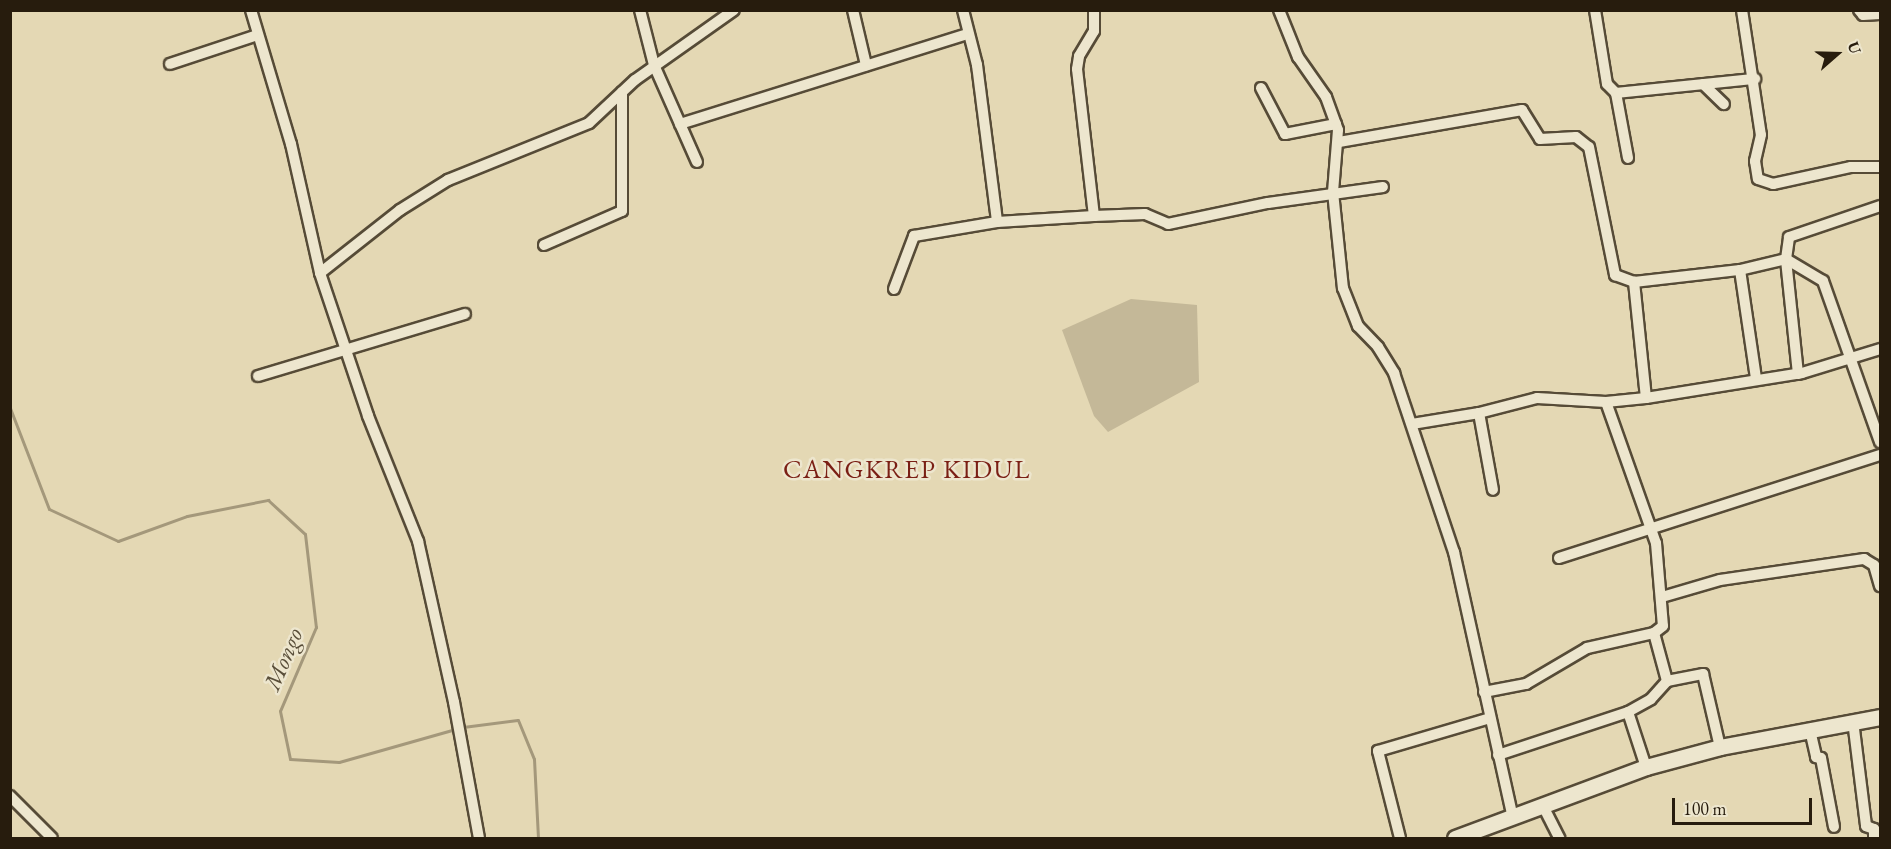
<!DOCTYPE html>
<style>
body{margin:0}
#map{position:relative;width:1891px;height:849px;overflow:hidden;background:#e4d8b4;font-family:"EB Garamond",serif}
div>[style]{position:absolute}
.green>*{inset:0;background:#c4b898}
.stream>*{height:3px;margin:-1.5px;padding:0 1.5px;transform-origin:1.5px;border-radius:1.5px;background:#a4987b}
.roads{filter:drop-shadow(2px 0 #564b37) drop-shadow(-2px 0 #564b37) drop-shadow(0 2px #564b37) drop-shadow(0 -2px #564b37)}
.minor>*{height:10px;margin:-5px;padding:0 5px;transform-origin:5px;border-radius:5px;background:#ede6ce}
.secondary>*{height:15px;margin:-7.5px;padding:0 7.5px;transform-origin:7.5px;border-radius:7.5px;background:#ede6ce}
span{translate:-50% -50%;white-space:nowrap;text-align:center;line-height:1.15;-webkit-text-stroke:5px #ede6ce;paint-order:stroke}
.water-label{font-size:24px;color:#594e39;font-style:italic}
.quarter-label{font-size:26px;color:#7a1f14;letter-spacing:1.5px}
.frame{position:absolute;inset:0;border:12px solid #271c0d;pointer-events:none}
.north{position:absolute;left:1807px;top:24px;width:60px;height:60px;-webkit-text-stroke:4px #ede6ce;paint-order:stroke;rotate:70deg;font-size:16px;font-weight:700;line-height:24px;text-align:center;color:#271c0d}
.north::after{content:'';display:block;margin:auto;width:21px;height:27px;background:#271c0d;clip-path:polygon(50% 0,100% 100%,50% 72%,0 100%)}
.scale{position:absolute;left:1672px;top:798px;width:140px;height:27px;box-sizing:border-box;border:3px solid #271c0d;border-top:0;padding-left:8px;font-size:18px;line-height:21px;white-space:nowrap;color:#271c0d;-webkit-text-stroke:4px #ede6ce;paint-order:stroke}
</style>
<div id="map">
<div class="green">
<div style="clip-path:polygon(1131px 299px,1197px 305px,1199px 382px,1108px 432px,1094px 416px,1062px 330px)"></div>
</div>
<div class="stream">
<div style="left:10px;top:408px;width:108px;rotate:68.9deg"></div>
<div style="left:49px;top:509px;width:76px;rotate:24.9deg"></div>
<div style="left:118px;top:541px;width:73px;rotate:-19.9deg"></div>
<div style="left:187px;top:516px;width:83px;rotate:-11.2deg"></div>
<div style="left:268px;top:500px;width:50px;rotate:42.6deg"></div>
<div style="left:305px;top:534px;width:94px;rotate:83.3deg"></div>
<div style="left:316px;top:627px;width:91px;rotate:113.2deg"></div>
<div style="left:280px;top:711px;width:49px;rotate:78.2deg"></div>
<div style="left:290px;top:759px;width:49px;rotate:3.5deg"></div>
<div style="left:339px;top:762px;width:122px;rotate:-15.8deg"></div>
<div style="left:463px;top:727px;width:55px;rotate:-7.3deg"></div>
<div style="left:518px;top:720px;width:42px;rotate:67.7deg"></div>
<div style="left:534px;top:759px;width:79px;rotate:87.1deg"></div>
</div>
<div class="roads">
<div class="minor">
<div style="left:251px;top:10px;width:140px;rotate:73.4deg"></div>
<div style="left:291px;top:144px;width:132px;rotate:77.3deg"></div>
<div style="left:320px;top:273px;width:151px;rotate:71.4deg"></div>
<div style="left:368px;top:416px;width:135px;rotate:68.2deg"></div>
<div style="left:418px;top:541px;width:165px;rotate:77.4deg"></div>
<div style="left:454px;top:702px;width:138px;rotate:79.6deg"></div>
<div style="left:640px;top:10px;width:57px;rotate:75.7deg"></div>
<div style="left:654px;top:65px;width:106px;rotate:66.1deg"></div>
<div style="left:853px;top:10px;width:57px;rotate:76.7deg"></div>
<div style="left:963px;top:10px;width:57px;rotate:75.7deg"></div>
<div style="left:977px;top:65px;width:158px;rotate:82.7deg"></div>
<div style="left:1279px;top:10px;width:51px;rotate:68deg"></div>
<div style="left:1298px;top:57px;width:49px;rotate:55deg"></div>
<div style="left:1326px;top:97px;width:35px;rotate:70deg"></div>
<div style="left:1338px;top:130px;width:62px;rotate:94.6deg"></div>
<div style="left:1333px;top:192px;width:97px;rotate:84.1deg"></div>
<div style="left:1343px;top:288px;width:41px;rotate:68.5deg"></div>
<div style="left:1358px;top:326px;width:29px;rotate:46deg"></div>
<div style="left:1378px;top:347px;width:31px;rotate:58deg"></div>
<div style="left:1394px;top:373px;width:189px;rotate:71.5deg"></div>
<div style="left:1454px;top:552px;width:272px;rotate:77.5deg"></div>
<div style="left:1595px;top:10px;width:75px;rotate:80.8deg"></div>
<div style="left:1607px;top:84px;width:13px;rotate:45deg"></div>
<div style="left:1616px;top:93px;width:66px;rotate:79.5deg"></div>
<div style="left:1742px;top:10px;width:126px;rotate:81.4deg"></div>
<div style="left:1761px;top:135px;width:27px;rotate:103deg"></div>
<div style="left:1755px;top:161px;width:18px;rotate:81deg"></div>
<div style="left:1758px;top:179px;width:16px;rotate:18deg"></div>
<div style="left:1773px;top:184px;width:80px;rotate:-12.3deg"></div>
<div style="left:1851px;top:167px;width:29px"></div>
<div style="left:1859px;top:10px;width:6px;rotate:51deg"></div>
<div style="left:1863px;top:15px;width:17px;rotate:-3deg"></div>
<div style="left:170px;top:64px;width:92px;rotate:-18.4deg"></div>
<div style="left:1703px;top:84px;width:29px;rotate:44deg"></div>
<div style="left:1261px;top:88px;width:52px;rotate:62.4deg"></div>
<div style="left:1285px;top:134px;width:52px;rotate:-11.1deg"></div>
<div style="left:1616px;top:93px;width:140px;rotate:-5.8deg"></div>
<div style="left:680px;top:124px;width:302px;rotate:-17.4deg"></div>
<div style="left:1339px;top:142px;width:186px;rotate:-9.9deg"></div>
<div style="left:1522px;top:110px;width:34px;rotate:58deg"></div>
<div style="left:1540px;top:139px;width:36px;rotate:-3deg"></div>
<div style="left:1576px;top:137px;width:16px;rotate:38deg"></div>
<div style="left:1589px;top:147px;width:131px;rotate:78.5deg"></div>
<div style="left:1615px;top:275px;width:20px;rotate:20deg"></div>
<div style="left:1094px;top:216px;width:51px;rotate:-2.2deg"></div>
<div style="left:1145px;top:214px;width:25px;rotate:23deg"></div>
<div style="left:1168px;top:224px;width:102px;rotate:-11.9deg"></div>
<div style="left:1268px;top:203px;width:116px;rotate:-7.9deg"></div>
<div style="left:544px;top:245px;width:85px;rotate:-23.6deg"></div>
<div style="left:622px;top:211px;width:119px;rotate:-90deg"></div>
<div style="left:1740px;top:270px;width:110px;rotate:81.6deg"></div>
<div style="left:320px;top:273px;width:102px;rotate:-38.2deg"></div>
<div style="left:400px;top:210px;width:57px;rotate:-32deg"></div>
<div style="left:448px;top:180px;width:152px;rotate:-22deg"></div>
<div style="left:589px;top:123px;width:63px;rotate:-43.1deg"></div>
<div style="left:635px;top:80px;width:121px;rotate:-35.3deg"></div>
<div style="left:894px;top:289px;width:57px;rotate:-69.3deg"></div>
<div style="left:914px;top:236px;width:84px;rotate:-9.6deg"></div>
<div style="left:997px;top:222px;width:97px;rotate:-3.5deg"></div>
<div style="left:1094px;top:216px;width:148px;rotate:-96.6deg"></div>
<div style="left:1077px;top:69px;width:13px;rotate:-81deg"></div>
<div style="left:1079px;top:56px;width:29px;rotate:-59deg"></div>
<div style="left:1094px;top:31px;width:21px;rotate:-90deg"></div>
<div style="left:1798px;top:374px;width:116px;rotate:-96deg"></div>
<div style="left:1786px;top:259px;width:22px;rotate:-82deg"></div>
<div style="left:1789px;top:237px;width:96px;rotate:-18.8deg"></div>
<div style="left:258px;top:376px;width:216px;rotate:-16.7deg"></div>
<div style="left:1646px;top:398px;width:117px;rotate:-95.9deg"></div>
<div style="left:1634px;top:282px;width:107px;rotate:-6.5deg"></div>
<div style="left:1740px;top:270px;width:47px;rotate:-13.4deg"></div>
<div style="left:1786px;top:259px;width:43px;rotate:30.7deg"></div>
<div style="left:1823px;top:281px;width:171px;rotate:70.5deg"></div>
<div style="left:1606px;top:402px;width:150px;rotate:70.5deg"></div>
<div style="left:1656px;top:543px;width:83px;rotate:85.2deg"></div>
<div style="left:1663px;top:626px;width:11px;rotate:142deg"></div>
<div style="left:1654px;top:633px;width:50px;rotate:74.8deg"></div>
<div style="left:1667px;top:681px;width:37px;rotate:-11deg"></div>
<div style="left:1703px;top:674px;width:75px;rotate:76.9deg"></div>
<div style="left:1479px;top:413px;width:78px;rotate:79.7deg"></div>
<div style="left:1412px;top:424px;width:68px;rotate:-9.3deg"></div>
<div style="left:1479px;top:413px;width:60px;rotate:-14.5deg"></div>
<div style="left:1537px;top:398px;width:69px;rotate:3.3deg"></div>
<div style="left:1606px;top:402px;width:40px;rotate:-5.7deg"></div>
<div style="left:1646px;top:398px;width:158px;rotate:-9.1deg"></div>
<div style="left:1802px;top:373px;width:82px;rotate:-17.1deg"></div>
<div style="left:1559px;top:558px;width:337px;rotate:-17.8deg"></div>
<div style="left:1662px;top:597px;width:60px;rotate:-16.3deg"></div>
<div style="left:1720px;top:580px;width:146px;rotate:-8.3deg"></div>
<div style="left:1864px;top:559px;width:12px;rotate:31deg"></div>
<div style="left:1874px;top:565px;width:22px;rotate:74deg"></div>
<div style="left:1484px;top:692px;width:43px;rotate:-10.8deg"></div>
<div style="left:1526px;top:684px;width:71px;rotate:-30.5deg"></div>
<div style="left:1587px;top:648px;width:69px;rotate:-12.6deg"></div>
<div style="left:1628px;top:712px;width:58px;rotate:71.9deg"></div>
<div style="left:1853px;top:721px;width:106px;rotate:82.9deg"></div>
<div style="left:1866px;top:826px;width:9px;rotate:21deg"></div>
<div style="left:1874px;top:829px;width:9px;rotate:90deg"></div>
<div style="left:1810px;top:730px;width:28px;rotate:77deg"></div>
<div style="left:1816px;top:757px;width:5px;rotate:11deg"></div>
<div style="left:1821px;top:758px;width:70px;rotate:79.3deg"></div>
<div style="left:1498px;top:755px;width:137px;rotate:-18.3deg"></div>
<div style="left:1628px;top:712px;width:26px;rotate:-29deg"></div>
<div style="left:1651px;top:699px;width:24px;rotate:-48deg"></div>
<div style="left:10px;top:796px;width:59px;rotate:45deg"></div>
<div style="left:1544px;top:808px;width:34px;rotate:63deg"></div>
<div style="left:1400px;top:838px;width:90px;rotate:-104.2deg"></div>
<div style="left:1378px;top:751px;width:117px;rotate:-16.4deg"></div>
</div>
<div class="secondary">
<div style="left:1455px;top:838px;width:204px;rotate:-20.4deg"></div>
<div style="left:1646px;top:767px;width:77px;rotate:-15.1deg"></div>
<div style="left:1720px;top:747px;width:163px;rotate:-10.6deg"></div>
</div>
</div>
<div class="water-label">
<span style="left:283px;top:659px;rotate:-67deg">Mongo</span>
</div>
<div class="quarter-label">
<span style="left:907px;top:470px">CANGKREP KIDUL</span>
</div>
<div class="frame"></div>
<div class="north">U</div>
<div class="scale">100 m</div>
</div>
